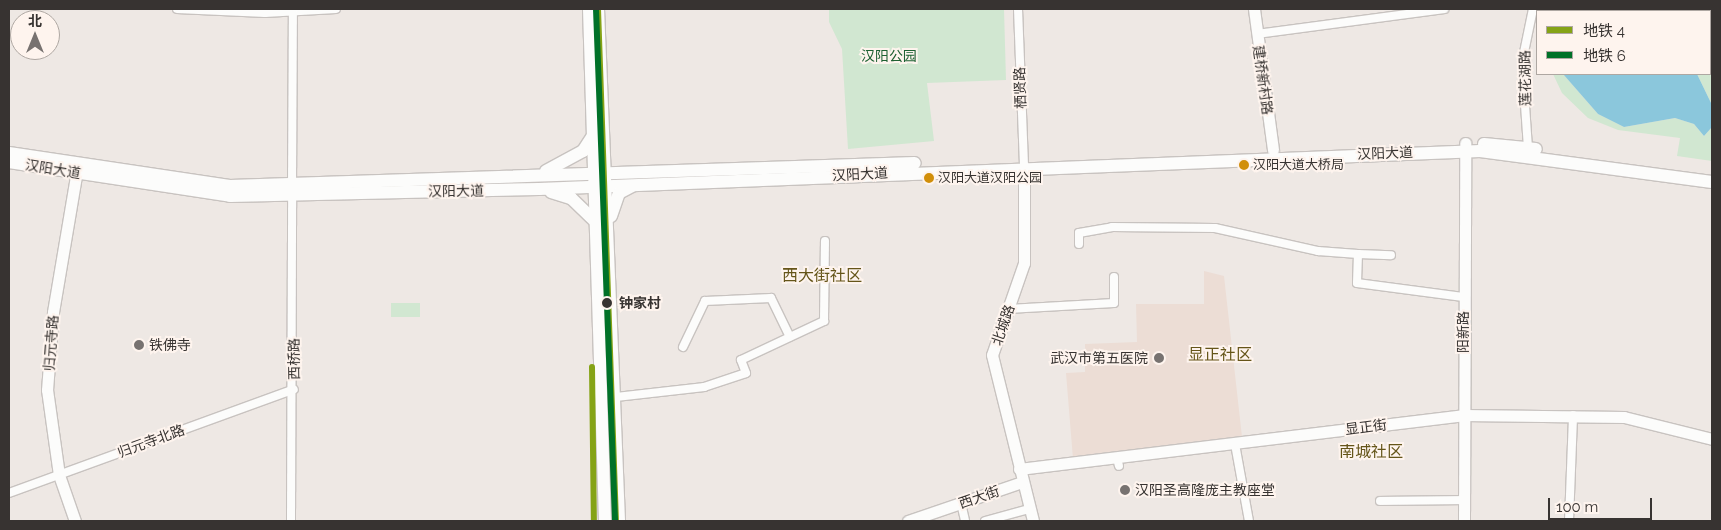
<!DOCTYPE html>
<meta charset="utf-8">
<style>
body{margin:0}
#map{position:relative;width:1721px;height:530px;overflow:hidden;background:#eee8e4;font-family:Raleway,"Noto Sans SC",sans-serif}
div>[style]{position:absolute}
.medical>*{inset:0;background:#ecddd5}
.green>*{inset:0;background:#d1e7d1;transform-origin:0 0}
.water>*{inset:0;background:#8bc7dc;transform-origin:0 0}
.roads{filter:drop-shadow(1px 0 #c8c3c0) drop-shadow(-1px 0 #c8c3c0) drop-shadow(0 1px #c8c3c0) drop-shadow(0 -1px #c8c3c0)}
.street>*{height:8px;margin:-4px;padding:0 4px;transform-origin:4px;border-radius:4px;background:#fcfcfb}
.secondary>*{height:11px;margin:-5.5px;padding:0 5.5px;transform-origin:5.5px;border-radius:5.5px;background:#fcfcfb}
.primary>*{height:12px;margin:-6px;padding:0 6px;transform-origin:6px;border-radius:6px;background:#fcfcfb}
.metro-1>*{height:6px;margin:-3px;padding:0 3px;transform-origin:3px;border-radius:3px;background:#85a316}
.metro-2>*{height:6px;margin:-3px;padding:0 3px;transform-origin:3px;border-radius:3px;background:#007128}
.dots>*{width:14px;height:14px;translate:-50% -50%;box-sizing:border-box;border:2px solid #fef4ee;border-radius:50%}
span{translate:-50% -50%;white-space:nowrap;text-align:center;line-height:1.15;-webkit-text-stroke:4px #fef4ee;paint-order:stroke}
.bus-label{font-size:13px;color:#373331}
.left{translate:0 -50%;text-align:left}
.park-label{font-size:14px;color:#1e6132}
.street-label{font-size:14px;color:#373331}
.stop-label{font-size:14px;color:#373331;font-weight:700}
.poi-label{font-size:14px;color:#373331}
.right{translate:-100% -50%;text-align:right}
.quarter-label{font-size:16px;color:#655519}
.frame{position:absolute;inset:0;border:10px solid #373331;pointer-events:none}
.legend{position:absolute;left:1536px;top:10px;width:175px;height:65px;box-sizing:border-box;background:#fef4ee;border:1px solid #aea7a2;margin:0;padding:6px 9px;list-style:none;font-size:15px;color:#373331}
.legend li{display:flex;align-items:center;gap:10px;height:25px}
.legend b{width:25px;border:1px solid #aea7a2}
.north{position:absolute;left:10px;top:10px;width:50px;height:50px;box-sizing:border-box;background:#fef4ee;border:1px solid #aea7a2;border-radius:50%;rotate:0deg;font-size:14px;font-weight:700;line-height:20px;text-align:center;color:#373331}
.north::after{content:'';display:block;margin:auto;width:18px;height:22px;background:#777270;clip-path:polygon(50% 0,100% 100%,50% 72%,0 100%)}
.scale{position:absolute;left:1548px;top:498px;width:104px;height:22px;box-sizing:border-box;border:2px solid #373331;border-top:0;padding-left:6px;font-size:15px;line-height:18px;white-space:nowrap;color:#373331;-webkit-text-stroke:4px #fef4ee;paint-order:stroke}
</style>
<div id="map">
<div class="medical">
<div style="clip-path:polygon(1204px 271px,1224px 276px,1242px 437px,1073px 459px,1066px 373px,1085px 372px,1085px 344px,1137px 342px,1136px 304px,1204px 304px)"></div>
</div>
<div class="green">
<div style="clip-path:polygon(829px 9px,1004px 9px,1006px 80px,927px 83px,934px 141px,848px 149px,842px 49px,829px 22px)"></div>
<div style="clip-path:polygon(1681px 9px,1712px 9px,1712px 105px,1697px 74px,1710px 74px,1710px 11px)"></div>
<div style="clip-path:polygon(1553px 74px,1563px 74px,1598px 114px,1624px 127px,1675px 118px,1694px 124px,1704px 136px,1712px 127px,1712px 161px,1677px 156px,1680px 138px,1618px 130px,1588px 118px,1562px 93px)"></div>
<div style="left:391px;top:303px;width:29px;height:14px"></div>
</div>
<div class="water">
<div style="left:1559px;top:9px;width:122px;height:2px"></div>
<div style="clip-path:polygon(1563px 74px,1697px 74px,1712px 105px,1712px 127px,1704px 136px,1694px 124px,1675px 118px,1624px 127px,1598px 114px)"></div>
</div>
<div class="roads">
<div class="street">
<div style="left:177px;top:9px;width:88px;rotate:2.6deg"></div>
<div style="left:265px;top:13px;width:71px;rotate:-3.2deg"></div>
<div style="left:1018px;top:9px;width:158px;rotate:87.8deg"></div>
<div style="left:1257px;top:34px;width:189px;rotate:-7.6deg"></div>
<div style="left:1528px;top:148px;width:86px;rotate:-94deg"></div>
<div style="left:1522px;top:62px;width:54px;rotate:-78.3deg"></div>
<div style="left:292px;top:186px;width:173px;rotate:-89.7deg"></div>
<div style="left:1079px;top:244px;width:11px;rotate:-90deg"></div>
<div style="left:1079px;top:233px;width:34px;rotate:-10deg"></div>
<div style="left:1112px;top:227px;width:103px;rotate:0.6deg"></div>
<div style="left:1215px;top:228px;width:106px;rotate:12.6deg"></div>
<div style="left:1318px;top:251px;width:40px;rotate:4.3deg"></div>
<div style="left:1358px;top:254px;width:29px;rotate:92deg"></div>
<div style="left:1357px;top:283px;width:107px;rotate:7.5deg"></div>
<div style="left:1358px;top:254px;width:33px;rotate:2deg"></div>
<div style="left:1008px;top:309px;width:106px;rotate:-3.2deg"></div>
<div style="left:1114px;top:303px;width:26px;rotate:-90deg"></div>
<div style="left:683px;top:347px;width:51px;rotate:-64.4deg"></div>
<div style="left:705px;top:301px;width:66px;rotate:-2.6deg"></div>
<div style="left:771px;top:298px;width:43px;rotate:64deg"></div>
<div style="left:616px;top:397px;width:89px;rotate:-6.5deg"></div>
<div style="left:704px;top:387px;width:44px;rotate:-18.4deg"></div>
<div style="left:746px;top:373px;width:14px;rotate:-111deg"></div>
<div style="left:741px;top:360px;width:92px;rotate:-25.2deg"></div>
<div style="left:824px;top:321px;width:80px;rotate:-89.3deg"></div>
<div style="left:1235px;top:444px;width:78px;rotate:79.7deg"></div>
<div style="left:1117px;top:458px;width:8px;rotate:76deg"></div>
<div style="left:9px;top:493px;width:303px;rotate:-20deg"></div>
<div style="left:1380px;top:501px;width:84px;rotate:-0.7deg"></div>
<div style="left:961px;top:503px;width:18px;rotate:77deg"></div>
<div style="left:291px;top:521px;width:324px;rotate:-89.8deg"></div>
<div style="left:985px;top:521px;width:46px;rotate:-15.3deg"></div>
<div style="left:1569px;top:521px;width:106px;rotate:-87.8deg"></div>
</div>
<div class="secondary">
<div style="left:1254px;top:9px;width:142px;rotate:82.3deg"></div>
<div style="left:1024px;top:167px;width:96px;rotate:90deg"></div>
<div style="left:1024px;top:263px;width:97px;rotate:109.2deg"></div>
<div style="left:992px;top:355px;width:171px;rotate:76.1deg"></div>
<div style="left:1019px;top:469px;width:447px;rotate:-6.9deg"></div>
<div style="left:1463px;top:415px;width:161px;rotate:0.7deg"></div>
<div style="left:1624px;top:417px;width:91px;rotate:14deg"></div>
<div style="left:75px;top:521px;width:49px;rotate:-109.2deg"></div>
<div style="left:59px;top:475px;width:86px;rotate:-98deg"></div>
<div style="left:47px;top:390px;width:78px;rotate:-85.6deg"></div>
<div style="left:53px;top:312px;width:150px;rotate:-80.4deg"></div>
<div style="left:908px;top:521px;width:120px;rotate:-18.9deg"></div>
<div style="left:1464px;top:521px;width:378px;rotate:-89.8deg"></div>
</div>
<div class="primary">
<div style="left:589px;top:9px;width:512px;rotate:88.21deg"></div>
<div style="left:598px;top:9px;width:512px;rotate:87.65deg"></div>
<div style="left:1484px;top:144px;width:52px;rotate:5.5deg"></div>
<div style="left:9px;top:153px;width:223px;rotate:8.5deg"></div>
<div style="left:230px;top:186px;width:685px;rotate:-1.92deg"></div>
<div style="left:9px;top:162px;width:224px;rotate:8.7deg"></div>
<div style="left:230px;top:196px;width:309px;rotate:-1.3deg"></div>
<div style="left:539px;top:189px;width:942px;rotate:-2.31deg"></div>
<div style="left:1480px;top:151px;width:234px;rotate:7.6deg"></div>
<div style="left:546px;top:171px;width:42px;rotate:-28.4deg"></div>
<div style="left:583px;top:151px;width:20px;rotate:-57deg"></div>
<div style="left:551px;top:192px;width:21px;rotate:17deg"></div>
<div style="left:571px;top:198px;width:36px;rotate:44deg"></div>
<div style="left:611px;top:216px;width:24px;rotate:-71deg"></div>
<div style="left:619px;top:193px;width:15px;rotate:-28deg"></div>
</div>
</div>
<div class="metro-1">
<div style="left:598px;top:9px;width:512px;rotate:87.99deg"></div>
<div style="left:592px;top:367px;width:154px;rotate:89.3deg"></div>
</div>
<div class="metro-2">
<div style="left:596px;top:9px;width:512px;rotate:87.87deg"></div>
</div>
<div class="dots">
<div style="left:1244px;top:165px;background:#d18f0a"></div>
<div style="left:929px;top:178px;background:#d18f0a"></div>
<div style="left:607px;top:303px;background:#373331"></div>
<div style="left:139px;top:345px;background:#777270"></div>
<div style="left:1159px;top:358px;background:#777270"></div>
<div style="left:1125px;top:490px;background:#777270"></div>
</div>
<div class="bus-label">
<span class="left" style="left:1253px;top:165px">汉阳大道大桥局</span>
<span class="left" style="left:938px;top:178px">汉阳大道汉阳公园</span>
</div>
<div class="park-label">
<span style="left:889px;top:56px">汉阳公园</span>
</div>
<div class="street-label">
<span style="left:1525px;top:78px;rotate:-91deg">莲花湖路</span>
<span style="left:1263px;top:80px;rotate:82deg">建桥新村路</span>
<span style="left:1020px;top:88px;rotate:-92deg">栖贤路</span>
<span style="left:1385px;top:153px;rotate:-2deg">汉阳大道</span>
<span style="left:53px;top:169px;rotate:9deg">汉阳大道</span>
<span style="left:860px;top:174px;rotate:-3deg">汉阳大道</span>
<span style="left:456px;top:191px;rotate:-1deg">汉阳大道</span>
<span style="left:1003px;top:325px;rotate:-71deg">北城路</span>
<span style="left:1463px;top:332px;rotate:-90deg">阳新路</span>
<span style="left:51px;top:343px;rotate:-86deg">归元寺路</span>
<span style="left:294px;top:359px;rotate:-91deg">西桥路</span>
<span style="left:1366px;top:427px;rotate:-7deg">显正街</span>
<span style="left:151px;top:441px;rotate:-20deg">归元寺北路</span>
<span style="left:979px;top:497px;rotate:-19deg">西大街</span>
</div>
<div class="stop-label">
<span class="left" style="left:619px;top:303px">钟家村</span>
</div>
<div class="poi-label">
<span class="left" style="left:149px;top:345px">铁佛寺</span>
<span class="right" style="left:1148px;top:358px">武汉市第五医院</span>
<span class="left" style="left:1135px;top:490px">汉阳圣高隆庞主教座堂</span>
</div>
<div class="quarter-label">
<span style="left:822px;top:276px">西大街社区</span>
<span style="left:1220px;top:355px">显正社区</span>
<span style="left:1371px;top:452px">南城社区</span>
</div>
<div class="frame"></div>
<ul class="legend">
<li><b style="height:6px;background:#85a316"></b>地铁 4</li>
<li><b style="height:6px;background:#007128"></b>地铁 6</li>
</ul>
<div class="north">北</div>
<div class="scale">100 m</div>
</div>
